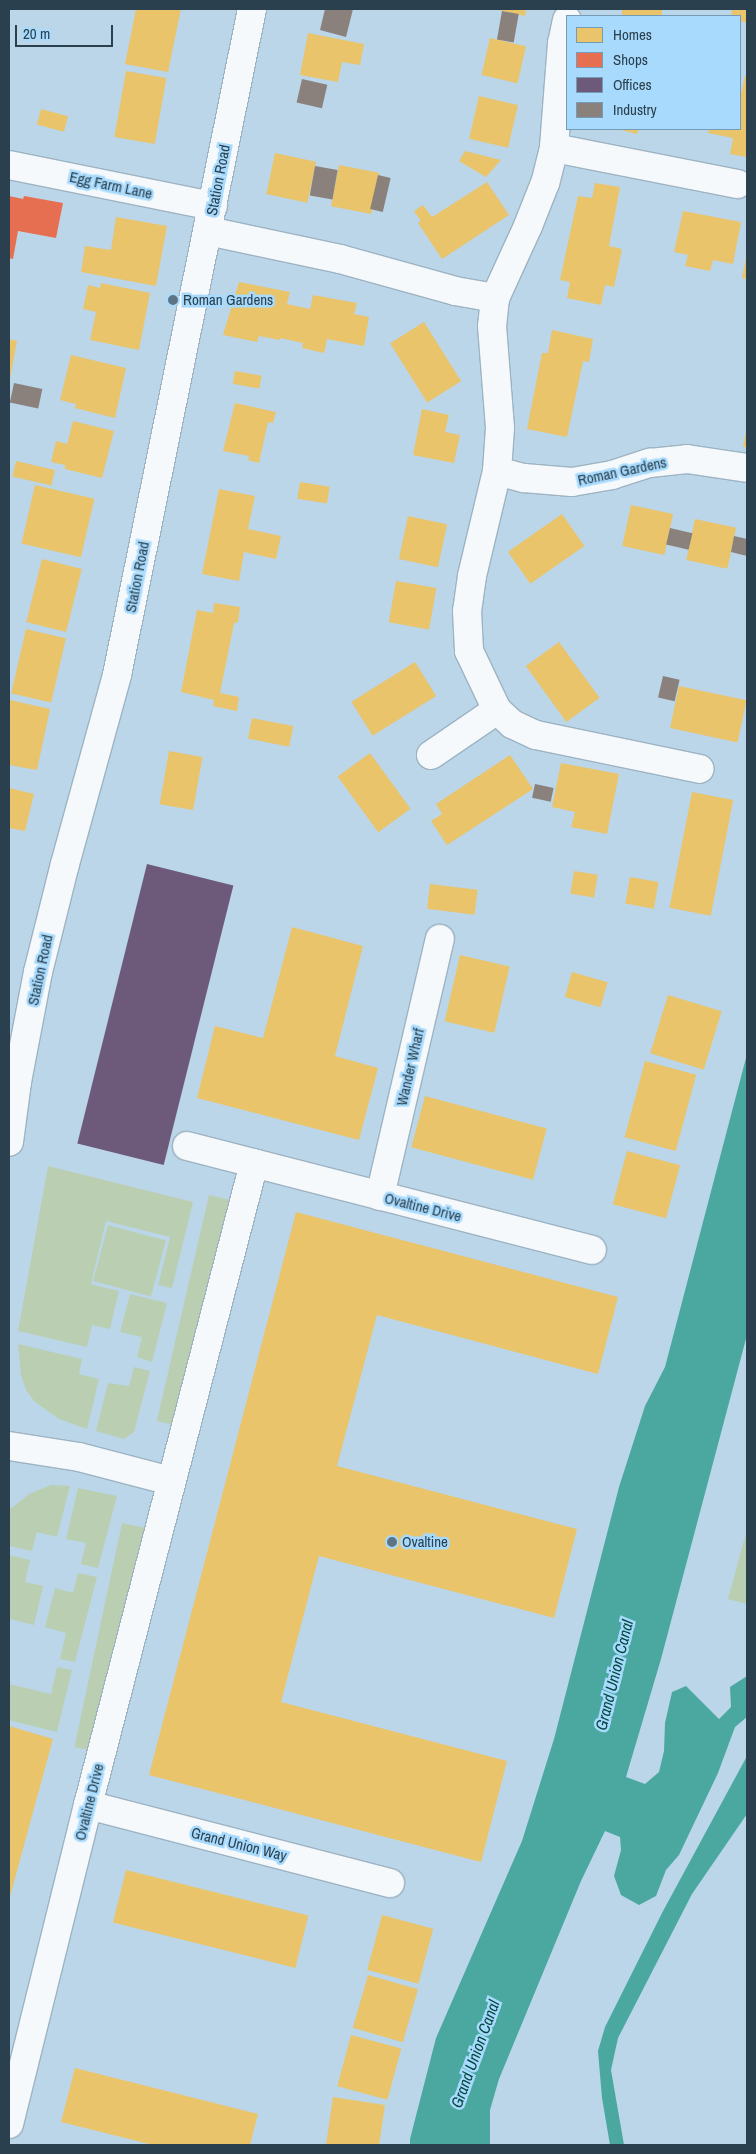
<!DOCTYPE html>
<style>
body{margin:0}
#map{position:relative;width:756px;height:2154px;overflow:hidden;background:#bbd6e9;font-family:"Archivo Narrow",sans-serif}
div>[style]{position:absolute}
.green>*{inset:0;background:#bacfb2;transform-origin:0 0}
.water>*{inset:0;background:#4ba8a1}
.homes>*{inset:0;background:#e9c46a;transform-origin:0 0}
.shops>*{inset:0;background:#e76f51}
.offices>*{inset:0;background:#6d597a;transform-origin:0 0}
.industry>*{inset:0;background:#8a817c;transform-origin:0 0}
.roads{filter:drop-shadow(1px 0 #9db3c2) drop-shadow(-1px 0 #9db3c2) drop-shadow(0 1px #9db3c2) drop-shadow(0 -1px #9db3c2)}
.minor>*{height:28px;margin:-14px;padding:0 14px;transform-origin:14px;border-radius:14px;background:#f5f9fc}
.dots>*{width:14px;height:14px;translate:-50% -50%;box-sizing:border-box;border:2px solid #a7dafd;border-radius:50%}
span{translate:-50% -50%;white-space:nowrap;text-align:center;line-height:1.15;-webkit-text-stroke:5px #a7dafd;paint-order:stroke}
.street-label{font-size:15px;color:#2b404e}
.poi-label{font-size:15px;color:#2b404e}
.left{translate:0 -50%;text-align:left}
.water-label{font-size:16px;color:#03473d;font-style:italic}
.frame{position:absolute;inset:0;border:10px solid #2b404e;pointer-events:none}
.legend{position:absolute;left:566px;top:15px;width:175px;height:115px;box-sizing:border-box;background:#a7dafd;border:1px solid #759cb7;margin:0;padding:6px 9px;list-style:none;font-size:15px;color:#2b404e}
.legend li{display:flex;align-items:center;gap:10px;height:25px}
.legend b{width:25px;border:1px solid #759cb7}
.scale{position:absolute;left:15px;top:25px;width:98px;height:22px;box-sizing:border-box;border:2px solid #2b404e;border-top:0;padding-left:6px;font-size:15px;line-height:18px;white-space:nowrap;color:#2b404e;-webkit-text-stroke:4px #a7dafd;paint-order:stroke}
</style>
<div id="map">
<div class="green">
<div style="clip-path:polygon(48px 1166px,193px 1202px,172px 1288px,158px 1285px,170px 1237px,106px 1221px,91px 1284px,119px 1291px,110px 1329px,92px 1325px,87px 1347px,18px 1331px)"></div>
<div style="left:209px;top:1195px;width:22px;height:232px;rotate:13deg"></div>
<div style="left:108px;top:1225px;width:60px;height:58px;rotate:15deg"></div>
<div style="clip-path:polygon(130px 1294px,167px 1303px,152px 1362px,137px 1357px,142px 1337px,120px 1332px)"></div>
<div style="clip-path:polygon(18px 1344px,82px 1359px,79px 1374px,99px 1379px,87px 1429px,59px 1419px,35px 1402px,26px 1390px,21px 1375px)"></div>
<div style="clip-path:polygon(134px 1367px,150px 1371px,134px 1432px,124px 1439px,96px 1431px,108px 1383px,129px 1386px)"></div>
<div style="clip-path:polygon(51px 1485px,70px 1486px,57px 1537px,37px 1532px,32px 1551px,9px 1546px,9px 1510px,29px 1494px)"></div>
<div style="clip-path:polygon(78px 1488px,117px 1496px,98px 1568px,81px 1564px,86px 1543px,66px 1539px)"></div>
<div style="left:122px;top:1523px;width:25px;height:229px;rotate:12deg"></div>
<div style="clip-path:polygon(747px 1529px,747px 1604px,728px 1599px)"></div>
<div style="clip-path:polygon(9px 1555px,30px 1560px,25px 1582px,43px 1586px,34px 1625px,10px 1619px,9px 1621px)"></div>
<div style="clip-path:polygon(78px 1573px,97px 1577px,75px 1662px,60px 1659px,66px 1633px,45px 1627px,55px 1588px,73px 1593px)"></div>
<div style="clip-path:polygon(57px 1667px,72px 1670px,57px 1732px,9px 1720px,9px 1684px,51px 1694px)"></div>
</div>
<div class="water">
<div style="clip-path:polygon(747px 1054px,747px 1335px,661px 1659px,626px 1777px,645px 1784px,659px 1772px,664px 1751px,665px 1723px,672px 1692px,686px 1686px,719px 1719px,731px 1707px,730px 1687px,747px 1676px,747px 1717px,735px 1727px,718px 1773px,679px 1855px,666px 1870px,656px 1896px,639px 1905px,621px 1895px,614px 1876px,621px 1850px,620px 1837px,605px 1831px,581px 1881px,499px 2079px,490px 2110px,490px 2145px,410px 2145px,410px 2139px,436px 2038px,522px 1841px,554px 1739px,619px 1487px,645px 1406px,665px 1367px)"></div>
<div style="clip-path:polygon(747px 1756px,747px 1814px,692px 1894px,618px 2038px,611px 2070px,624px 2145px,610px 2145px,602px 2098px,598px 2051px,605px 2027px,662px 1913px)"></div>
</div>
<div class="homes">
<div style="clip-path:polygon(136px 9px,181px 9px,168px 72px,125px 64px)"></div>
<div style="clip-path:polygon(494px 9px,526px 9px,525px 16px)"></div>
<div style="left:622px;top:9px;width:40px;height:7px"></div>
<div style="clip-path:polygon(732px 9px,747px 9px,747px 23px,740px 21px,740px 16px,731px 16px)"></div>
<div style="clip-path:polygon(308px 33px,364px 44px,360px 65px,342px 62px,338px 82px,300px 75px)"></div>
<div style="left:490px;top:38px;width:37px;height:38px;rotate:13deg"></div>
<div style="left:126px;top:71px;width:41px;height:67px;rotate:10deg"></div>
<div style="clip-path:polygon(745px 76px,747px 76px,747px 157px,730px 154px,733px 138px,708px 133px,709px 129px,740px 129px,740px 98px)"></div>
<div style="left:479px;top:96px;width:40px;height:44px;rotate:13deg"></div>
<div style="left:41px;top:109px;width:28px;height:16px;rotate:15deg"></div>
<div style="clip-path:polygon(617px 129px,639px 129px,637px 134px)"></div>
<div style="clip-path:polygon(465px 151px,501px 160px,486px 177px,459px 161px)"></div>
<div style="left:275px;top:153px;width:42px;height:42px;rotate:12deg"></div>
<div style="left:339px;top:165px;width:41px;height:42px;rotate:11deg"></div>
<div style="clip-path:polygon(487px 182px,509px 215px,442px 259px,418px 223px,421px 221px,414px 211px,423px 205px,432px 217px)"></div>
<div style="clip-path:polygon(595px 183px,620px 187px,609px 246px,622px 249px,614px 287px,605px 285px,601px 305px,567px 298px,570px 282px,560px 280px,578px 196px,592px 198px)"></div>
<div style="clip-path:polygon(683px 211px,741px 222px,733px 264px,713px 260px,710px 271px,685px 266px,688px 255px,674px 252px)"></div>
<div style="clip-path:polygon(116px 217px,167px 226px,156px 286px,81px 272px,85px 246px,111px 250px)"></div>
<div style="clip-path:polygon(746px 258px,747px 258px,747px 279px,742px 278px)"></div>
<div style="clip-path:polygon(239px 282px,290px 292px,287px 304px,310px 309px,313px 295px,357px 303px,354px 314px,369px 317px,364px 346px,327px 339px,324px 353px,302px 348px,303px 343px,280px 338px,280px 340px,259px 336px,257px 342px,223px 335px)"></div>
<div style="clip-path:polygon(101px 283px,150px 293px,139px 350px,90px 340px,96px 312px,83px 309px,88px 285px,100px 288px)"></div>
<div style="left:424px;top:322px;width:70px;height:40px;rotate:58deg"></div>
<div style="clip-path:polygon(552px 330px,593px 339px,589px 362px,583px 361px,567px 437px,527px 429px,542px 353px,548px 353px)"></div>
<div style="clip-path:polygon(9px 339px,17px 341px,10px 379px,9px 379px)"></div>
<div style="clip-path:polygon(71px 355px,126px 368px,115px 418px,75px 408px,76px 404px,60px 400px)"></div>
<div style="left:235px;top:371px;width:27px;height:13px;rotate:10deg"></div>
<div style="clip-path:polygon(235px 403px,276px 412px,273px 423px,268px 422px,259px 463px,248px 460px,249px 456px,223px 451px)"></div>
<div style="clip-path:polygon(422px 409px,449px 415px,445px 432px,460px 435px,454px 463px,413px 455px)"></div>
<div style="clip-path:polygon(73px 421px,114px 431px,102px 478px,65px 469px,65px 465px,51px 462px,56px 441px,67px 444px)"></div>
<div style="clip-path:polygon(746px 432px,747px 432px,747px 447px,743px 447px)"></div>
<div style="left:16px;top:461px;width:40px;height:16px;rotate:13deg"></div>
<div style="left:300px;top:482px;width:30px;height:17px;rotate:9deg"></div>
<div style="left:35px;top:485px;width:61px;height:60px;rotate:13deg"></div>
<div style="clip-path:polygon(219px 489px,255px 496px,248px 529px,281px 536px,276px 559px,244px 552px,239px 581px,202px 574px)"></div>
<div style="left:631px;top:505px;width:43px;height:42px;rotate:12deg"></div>
<div style="left:562px;top:514px;width:39px;height:66px;rotate:55deg"></div>
<div style="left:408px;top:516px;width:40px;height:44px;rotate:12deg"></div>
<div style="left:695px;top:519px;width:42px;height:42px;rotate:12deg"></div>
<div style="left:42px;top:559px;width:41px;height:65px;rotate:14deg"></div>
<div style="left:396px;top:581px;width:41px;height:42px;rotate:10deg"></div>
<div style="clip-path:polygon(214px 603px,240px 607px,238px 622px,234px 623px,220px 693px,239px 697px,237px 711px,213px 706px,214px 700px,181px 692px,197px 610px,213px 613px)"></div>
<div style="left:26px;top:629px;width:41px;height:66px;rotate:13deg"></div>
<div style="left:559px;top:642px;width:69px;height:41px;rotate:54deg"></div>
<div style="left:415px;top:662px;width:40px;height:75px;rotate:58deg"></div>
<div style="left:679px;top:686px;width:69px;height:43px;rotate:12deg"></div>
<div style="clip-path:polygon(10px 700px,50px 709px,37px 770px,9px 765px)"></div>
<div style="left:252px;top:718px;width:42px;height:21px;rotate:11deg"></div>
<div style="left:169px;top:751px;width:34px;height:54px;rotate:10deg"></div>
<div style="left:370px;top:753px;width:69px;height:40px;rotate:54deg"></div>
<div style="clip-path:polygon(510px 755px,533px 789px,447px 845px,431px 821px,442px 814px,436px 804px)"></div>
<div style="clip-path:polygon(561px 763px,619px 774px,607px 834px,571px 827px,575px 812px,552px 807px)"></div>
<div style="clip-path:polygon(9px 788px,34px 794px,25px 831px,9px 828px)"></div>
<div style="left:692px;top:792px;width:42px;height:118px;rotate:11deg"></div>
<div style="left:574px;top:871px;width:24px;height:23px;rotate:9deg"></div>
<div style="left:630px;top:877px;width:29px;height:27px;rotate:10deg"></div>
<div style="left:430px;top:884px;width:48px;height:25px;rotate:7deg"></div>
<div style="clip-path:polygon(292px 927px,363px 946px,335px 1056px,378px 1068px,359px 1140px,197px 1098px,215px 1026px,263px 1038px)"></div>
<div style="left:460px;top:955px;width:51px;height:68px;rotate:13deg"></div>
<div style="left:572px;top:972px;width:37px;height:26px;rotate:16deg"></div>
<div style="left:668px;top:995px;width:56px;height:61px;rotate:17deg"></div>
<div style="left:645px;top:1061px;width:53px;height:79px;rotate:15deg"></div>
<div style="left:425px;top:1096px;width:126px;height:53px;rotate:15deg"></div>
<div style="left:627px;top:1151px;width:55px;height:55px;rotate:15deg"></div>
<div style="clip-path:polygon(296px 1212px,618px 1297px,598px 1374px,377px 1315px,337px 1466px,577px 1529px,554px 1618px,319px 1556px,281px 1702px,507px 1761px,481px 1862px,149px 1775px)"></div>
<div style="clip-path:polygon(9px 1726px,53px 1739px,9px 1900px)"></div>
<div style="left:126px;top:1870px;width:188px;height:54px;rotate:14deg"></div>
<div style="left:382px;top:1915px;width:53px;height:57px;rotate:15deg"></div>
<div style="left:368px;top:1975px;width:52px;height:55px;rotate:16deg"></div>
<div style="left:351px;top:2035px;width:52px;height:53px;rotate:15deg"></div>
<div style="clip-path:polygon(75px 2068px,258px 2114px,250px 2145px,153px 2145px,61px 2122px)"></div>
<div style="clip-path:polygon(333px 2097px,385px 2105px,379px 2145px,326px 2145px)"></div>
</div>
<div class="shops">
<div style="clip-path:polygon(9px 196px,23px 199px,24px 196px,63px 203px,56px 238px,18px 231px,13px 259px,9px 258px)"></div>
</div>
<div class="offices">
<div style="left:147px;top:864px;width:89px;height:288px;rotate:14deg"></div>
</div>
<div class="industry">
<div style="clip-path:polygon(325px 9px,353px 9px,346px 37px,320px 30px)"></div>
<div style="left:502px;top:11px;width:17px;height:29px;rotate:10deg"></div>
<div style="left:302px;top:79px;width:26px;height:24px;rotate:13deg"></div>
<div style="left:315px;top:166px;width:23px;height:30px;rotate:10deg"></div>
<div style="left:378px;top:175px;width:13px;height:35px;rotate:13deg"></div>
<div style="left:14px;top:383px;width:29px;height:20px;rotate:12deg"></div>
<div style="left:670px;top:528px;width:23px;height:17px;rotate:13deg"></div>
<div style="clip-path:polygon(734px 536px,747px 539px,747px 556px,731px 552px)"></div>
<div style="left:663px;top:676px;width:17px;height:22px;rotate:13deg"></div>
<div style="left:535px;top:784px;width:19px;height:14px;rotate:12deg"></div>
</div>
<div class="roads">
<div class="minor">
<div style="left:567px;top:20px;width:24px;rotate:102deg"></div>
<div style="left:562px;top:43px;width:105px;rotate:94.4deg"></div>
<div style="left:554px;top:148px;width:36px;rotate:104deg"></div>
<div style="left:545px;top:183px;width:46px;rotate:111.6deg"></div>
<div style="left:528px;top:226px;width:79px;rotate:114.6deg"></div>
<div style="left:495px;top:298px;width:28px;rotate:96deg"></div>
<div style="left:492px;top:326px;width:102px;rotate:85.5deg"></div>
<div style="left:500px;top:428px;width:43px;rotate:94deg"></div>
<div style="left:497px;top:471px;width:108px;rotate:103.4deg"></div>
<div style="left:472px;top:576px;width:35px;rotate:98deg"></div>
<div style="left:467px;top:611px;width:40px;rotate:87.1deg"></div>
<div style="left:469px;top:651px;width:65px;rotate:64.6deg"></div>
<div style="left:497px;top:710px;width:21px;rotate:43deg"></div>
<div style="left:512px;top:724px;width:26px;rotate:25deg"></div>
<div style="left:536px;top:735px;width:167px;rotate:11.7deg"></div>
<div style="left:554px;top:148px;width:187px;rotate:11.1deg"></div>
<div style="left:9px;top:165px;width:208px;rotate:11.4deg"></div>
<div style="left:208px;top:231px;width:135px;rotate:12deg"></div>
<div style="left:340px;top:259px;width:119px;rotate:15.5deg"></div>
<div style="left:455px;top:291px;width:41px;rotate:9.9deg"></div>
<div style="left:497px;top:471px;width:28px;rotate:15deg"></div>
<div style="left:524px;top:478px;width:48px;rotate:4.8deg"></div>
<div style="left:572px;top:482px;width:41px;rotate:-9.9deg"></div>
<div style="left:612px;top:475px;width:40px;rotate:-18deg"></div>
<div style="left:650px;top:463px;width:37px;rotate:-6deg"></div>
<div style="left:687px;top:459px;width:61px;rotate:8.5deg"></div>
<div style="left:431px;top:755px;width:80px;rotate:-34.3deg"></div>
<div style="left:9px;top:1142px;width:61px;rotate:-82.4deg"></div>
<div style="left:17px;top:1082px;width:112px;rotate:-79.2deg"></div>
<div style="left:38px;top:972px;width:111px;rotate:-76deg"></div>
<div style="left:65px;top:864px;width:196px;rotate:-74.6deg"></div>
<div style="left:117px;top:675px;width:680px;rotate:-78.54deg"></div>
<div style="left:187px;top:1146px;width:418px;rotate:14.4deg"></div>
<div style="left:380px;top:1196px;width:264px;rotate:-76.9deg"></div>
<div style="left:9px;top:1446px;width:71px;rotate:8.9deg"></div>
<div style="left:79px;top:1457px;width:95px;rotate:14.6deg"></div>
<div style="left:88px;top:1805px;width:312px;rotate:14.5deg"></div>
<div style="left:9px;top:2124px;width:329px;rotate:-76.1deg"></div>
<div style="left:88px;top:1805px;width:663px;rotate:-75.5deg"></div>
</div>
</div>
<div class="dots">
<div style="left:173px;top:300px;background:#5d7484"></div>
<div style="left:392px;top:1542px;background:#5d7484"></div>
</div>
<div class="street-label">
<span style="left:218px;top:180px;rotate:-79deg">Station Road</span>
<span style="left:111px;top:185px;rotate:12deg">Egg Farm Lane</span>
<span style="left:622px;top:471px;rotate:-12deg">Roman Gardens</span>
<span style="left:137px;top:577px;rotate:-79deg">Station Road</span>
<span style="left:40px;top:970px;rotate:-78deg">Station Road</span>
<span style="left:410px;top:1067px;rotate:-77deg">Wander Wharf</span>
<span style="left:423px;top:1207px;rotate:14deg">Ovaltine Drive</span>
<span style="left:89px;top:1802px;rotate:-76deg">Ovaltine Drive</span>
<span style="left:239px;top:1844px;rotate:14deg">Grand Union Way</span>
</div>
<div class="poi-label">
<span class="left" style="left:183px;top:300px">Roman Gardens</span>
<span class="left" style="left:402px;top:1542px">Ovaltine</span>
</div>
<div class="water-label">
<span style="left:614px;top:1675px;rotate:-76deg">Grand Union Canal</span>
<span style="left:475px;top:2054px;rotate:-70deg">Grand Union Canal</span>
</div>
<div class="frame"></div>
<ul class="legend">
<li><b style="height:14px;background:#e9c46a"></b>Homes</li>
<li><b style="height:14px;background:#e76f51"></b>Shops</li>
<li><b style="height:14px;background:#6d597a"></b>Offices</li>
<li><b style="height:14px;background:#8a817c"></b>Industry</li>
</ul>
<div class="scale">20 m</div>
</div>
